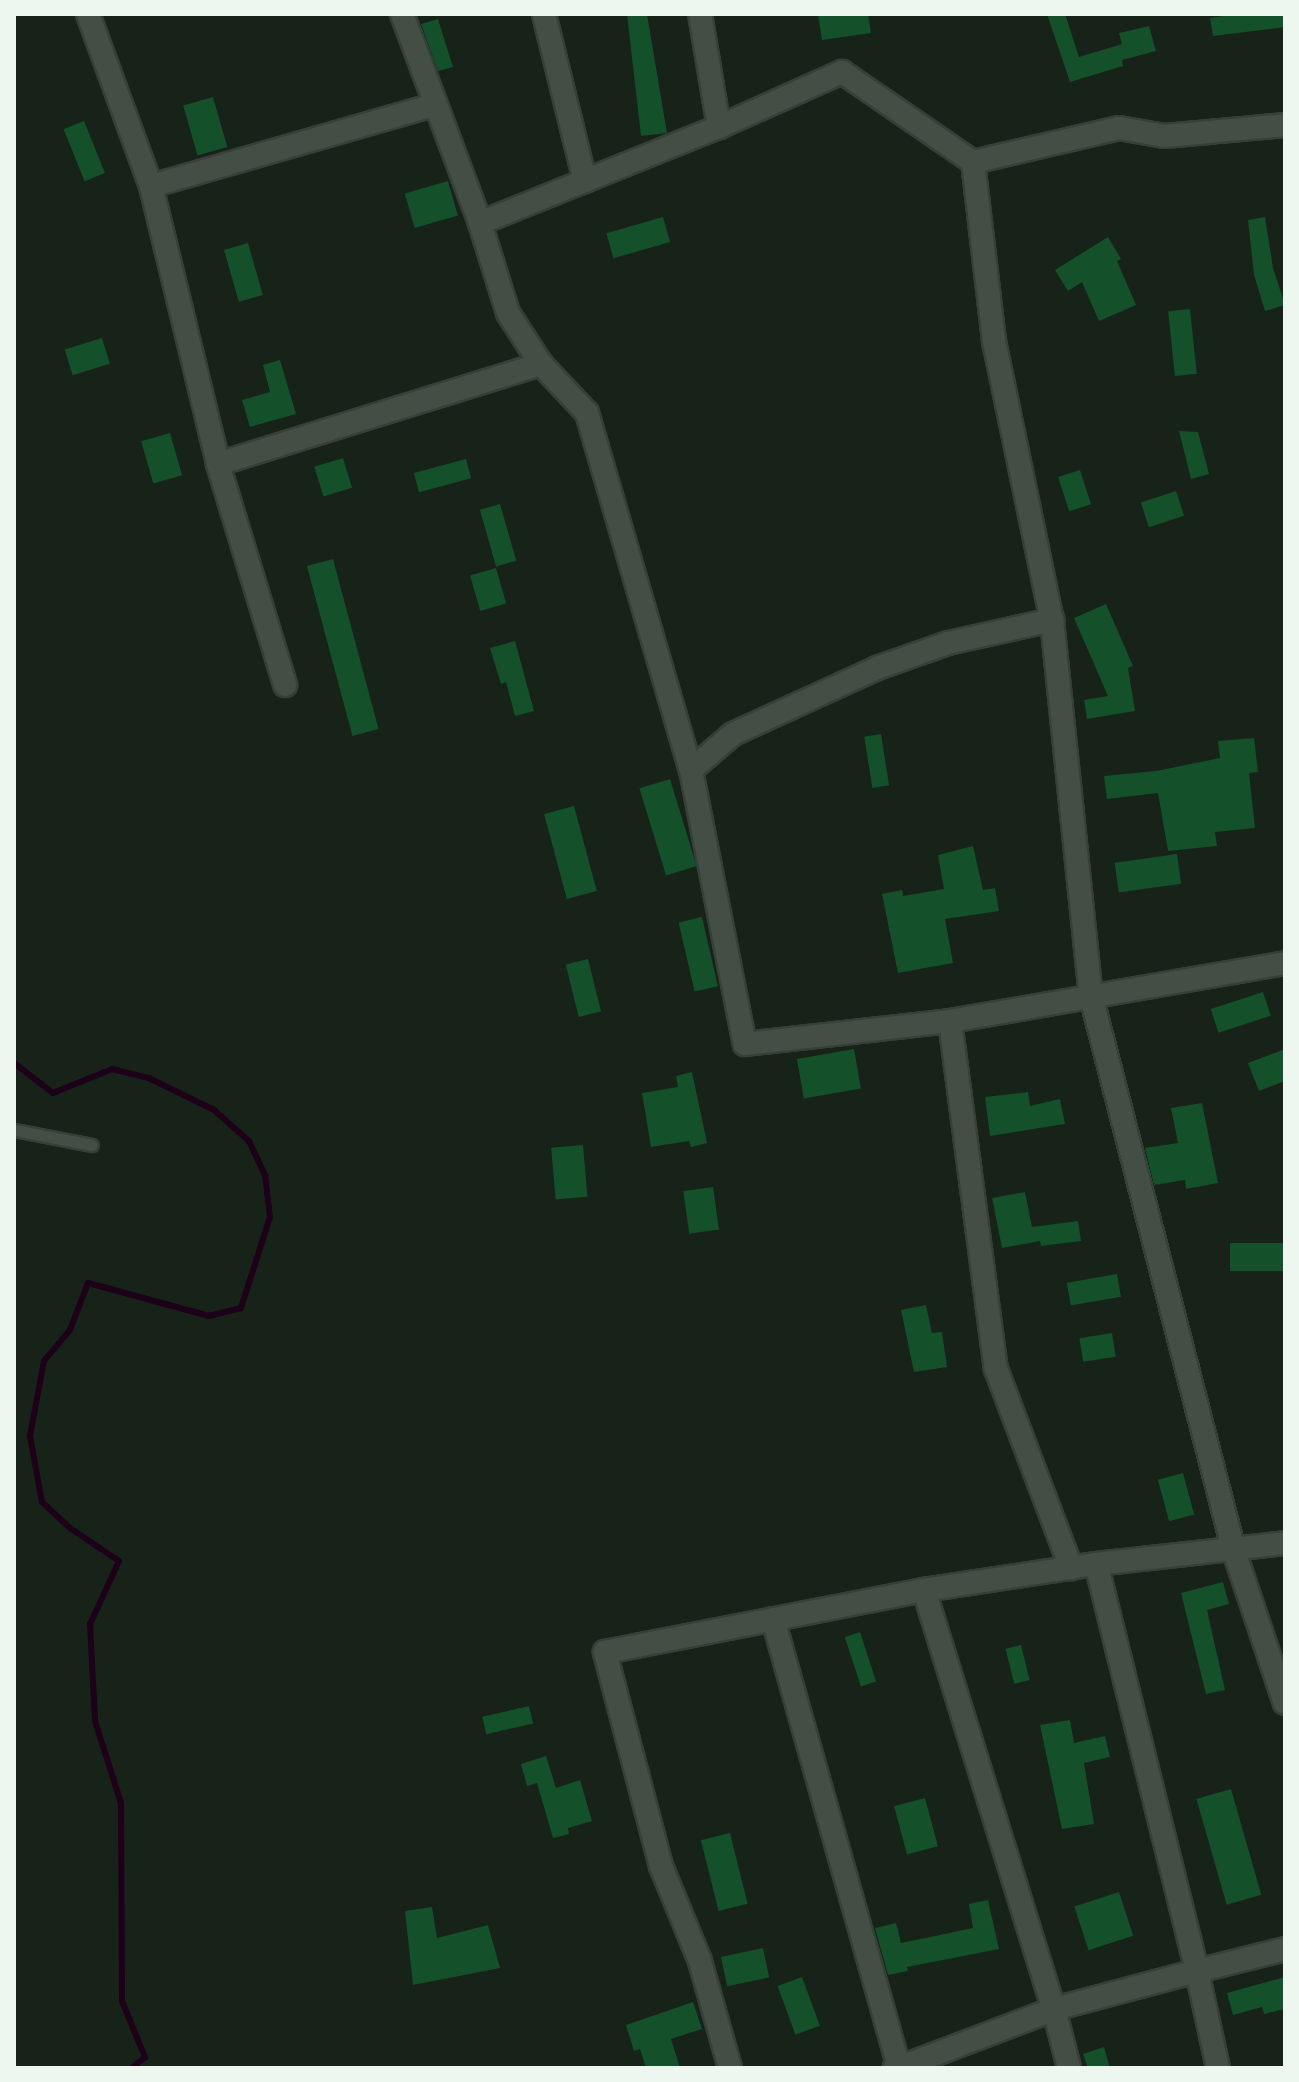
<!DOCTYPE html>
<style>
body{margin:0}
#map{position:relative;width:1299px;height:2082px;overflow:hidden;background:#172219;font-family:"Crimson Pro",serif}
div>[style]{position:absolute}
.stream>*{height:6px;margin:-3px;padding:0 3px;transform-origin:3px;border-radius:3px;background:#1c0118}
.building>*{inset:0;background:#145029;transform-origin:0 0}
.roads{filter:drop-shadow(2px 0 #373f39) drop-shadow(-2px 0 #373f39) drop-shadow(0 2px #373f39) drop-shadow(0 -2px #373f39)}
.lane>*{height:11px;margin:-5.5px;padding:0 5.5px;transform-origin:5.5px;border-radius:5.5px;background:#434f45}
.street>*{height:22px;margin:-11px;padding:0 11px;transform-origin:11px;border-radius:11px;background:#434f45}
span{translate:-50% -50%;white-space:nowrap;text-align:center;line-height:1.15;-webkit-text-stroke:6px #0e1810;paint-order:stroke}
.frame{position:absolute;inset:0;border:16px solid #eef6f0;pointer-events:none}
</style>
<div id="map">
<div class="stream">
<div style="left:14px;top:1063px;width:49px;rotate:37.6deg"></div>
<div style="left:53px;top:1093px;width:64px;rotate:-22.1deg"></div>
<div style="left:112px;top:1069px;width:38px;rotate:14deg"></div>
<div style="left:149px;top:1078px;width:72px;rotate:26.2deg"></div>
<div style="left:214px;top:1110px;width:47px;rotate:41.5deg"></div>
<div style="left:249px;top:1141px;width:38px;rotate:65deg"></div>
<div style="left:265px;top:1175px;width:42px;rotate:83.2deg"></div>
<div style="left:270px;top:1217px;width:96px;rotate:107.7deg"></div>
<div style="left:241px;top:1308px;width:33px;rotate:166deg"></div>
<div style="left:209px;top:1316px;width:125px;rotate:-164.7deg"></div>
<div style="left:88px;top:1283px;width:50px;rotate:111deg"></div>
<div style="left:70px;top:1330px;width:40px;rotate:130deg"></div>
<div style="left:44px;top:1361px;width:76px;rotate:100.6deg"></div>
<div style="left:30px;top:1436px;width:67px;rotate:79.7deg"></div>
<div style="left:42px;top:1502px;width:38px;rotate:43deg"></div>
<div style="left:70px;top:1528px;width:59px;rotate:34deg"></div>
<div style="left:119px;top:1561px;width:69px;rotate:114.7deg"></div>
<div style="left:90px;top:1624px;width:97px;rotate:87deg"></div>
<div style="left:95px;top:1721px;width:86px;rotate:72.4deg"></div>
<div style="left:121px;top:1803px;width:198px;rotate:89.7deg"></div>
<div style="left:122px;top:2001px;width:61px;rotate:67.7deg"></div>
<div style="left:145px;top:2057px;width:17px;rotate:140deg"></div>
</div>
<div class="building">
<div style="clip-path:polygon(627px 14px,647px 14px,667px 133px,641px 136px)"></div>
<div style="clip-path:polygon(818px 14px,868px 14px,871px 33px,822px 40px)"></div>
<div style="clip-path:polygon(1047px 14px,1065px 14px,1079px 57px,1122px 44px,1119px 33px,1149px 26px,1156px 51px,1122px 60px,1123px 66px,1070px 82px)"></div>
<div style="clip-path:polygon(1237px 14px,1285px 14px,1285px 27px,1213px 36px,1210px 18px)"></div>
<div style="clip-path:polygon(438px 19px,453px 67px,438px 71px,421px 24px)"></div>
<div style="left:213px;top:97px;width:52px;height:31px;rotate:74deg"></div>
<div style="left:84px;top:121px;width:56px;height:22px;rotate:68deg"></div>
<div style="left:448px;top:181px;width:36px;height:45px;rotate:74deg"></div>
<div style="left:663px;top:217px;width:26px;height:59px;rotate:74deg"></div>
<div style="clip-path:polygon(1265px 217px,1273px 268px,1285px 305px,1265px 311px,1254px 275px,1248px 220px)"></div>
<div style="clip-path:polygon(1108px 237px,1121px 259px,1117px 261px,1136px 305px,1099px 321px,1082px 282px,1068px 291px,1055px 270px)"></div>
<div style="left:248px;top:243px;width:54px;height:25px;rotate:74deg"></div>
<div style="left:1190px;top:309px;width:65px;height:22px;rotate:84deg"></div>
<div style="left:102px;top:338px;width:27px;height:39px;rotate:73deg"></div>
<div style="clip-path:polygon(280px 360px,296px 414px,250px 427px,242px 400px,270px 392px,263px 365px)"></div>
<div style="clip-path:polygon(1179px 431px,1198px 432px,1209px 474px,1191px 479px)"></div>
<div style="left:170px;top:433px;width:44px;height:30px;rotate:74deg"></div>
<div style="left:343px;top:458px;width:31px;height:30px;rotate:73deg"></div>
<div style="left:466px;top:459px;width:20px;height:54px;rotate:75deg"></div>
<div style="left:1080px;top:470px;width:36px;height:23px;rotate:72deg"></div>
<div style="left:1176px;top:491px;width:26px;height:37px;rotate:72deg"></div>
<div style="left:500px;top:504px;width:59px;height:21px;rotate:74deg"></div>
<div style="left:333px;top:559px;width:176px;height:27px;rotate:75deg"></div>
<div style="left:496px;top:568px;width:37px;height:27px;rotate:74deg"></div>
<div style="clip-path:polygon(1106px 604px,1133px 666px,1128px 668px,1135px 711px,1087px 719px,1084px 700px,1108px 696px,1074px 618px)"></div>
<div style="clip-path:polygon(515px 641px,534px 711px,515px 716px,506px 682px,501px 684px,490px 648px)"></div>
<div style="left:881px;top:734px;width:52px;height:17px;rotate:81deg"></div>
<div style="clip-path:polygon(1254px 738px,1258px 772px,1249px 773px,1255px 828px,1215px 832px,1217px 846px,1168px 851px,1158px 793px,1107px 799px,1104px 776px,1156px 771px,1220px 758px,1218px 741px)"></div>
<div style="left:670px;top:779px;width:91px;height:32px;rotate:73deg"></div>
<div style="left:574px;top:806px;width:88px;height:31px;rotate:75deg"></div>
<div style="clip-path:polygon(973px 846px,983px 890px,995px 888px,999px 911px,945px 919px,953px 963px,898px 973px,882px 894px,902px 890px,903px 896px,944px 889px,938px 855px)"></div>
<div style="left:1177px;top:854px;width:30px;height:63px;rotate:82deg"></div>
<div style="left:702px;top:917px;width:71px;height:24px;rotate:77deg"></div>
<div style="left:588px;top:959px;width:54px;height:23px;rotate:76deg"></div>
<div style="left:1263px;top:992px;width:25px;height:55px;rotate:72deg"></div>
<div style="left:854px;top:1049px;width:40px;height:58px;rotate:80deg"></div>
<div style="clip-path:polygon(1285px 1049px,1285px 1081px,1259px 1091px,1248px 1063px)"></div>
<div style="clip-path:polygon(692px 1072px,707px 1143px,691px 1147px,689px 1141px,651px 1147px,642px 1093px,678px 1087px,676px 1076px)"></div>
<div style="clip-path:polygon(1028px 1092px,1030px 1106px,1060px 1099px,1065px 1124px,990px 1136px,985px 1097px)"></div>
<div style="clip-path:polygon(1202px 1103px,1218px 1183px,1186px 1189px,1185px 1180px,1154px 1185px,1145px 1148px,1178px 1143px,1171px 1108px)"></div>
<div style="left:583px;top:1145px;width:52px;height:32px;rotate:85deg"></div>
<div style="left:713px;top:1187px;width:43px;height:30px;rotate:82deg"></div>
<div style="clip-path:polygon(1025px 1192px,1032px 1227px,1078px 1221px,1081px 1241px,1041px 1246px,1040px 1241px,1002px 1248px,992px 1198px)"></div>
<div style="left:1285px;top:1243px;width:28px;height:55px;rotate:90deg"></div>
<div style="left:1117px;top:1274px;width:23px;height:51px;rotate:80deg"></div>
<div style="clip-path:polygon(926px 1305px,932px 1333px,942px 1332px,947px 1367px,914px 1372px,901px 1310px)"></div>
<div style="left:1112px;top:1333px;width:24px;height:33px;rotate:81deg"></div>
<div style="left:1183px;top:1473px;width:43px;height:26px;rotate:75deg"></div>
<div style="clip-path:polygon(1223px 1582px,1229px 1604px,1207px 1610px,1225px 1690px,1206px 1694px,1181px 1593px)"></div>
<div style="left:860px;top:1632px;width:52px;height:16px;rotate:72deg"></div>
<div style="left:1021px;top:1645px;width:36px;height:16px;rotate:76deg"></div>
<div style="left:529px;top:1706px;width:18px;height:48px;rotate:77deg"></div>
<div style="clip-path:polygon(1070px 1720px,1074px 1743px,1105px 1736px,1110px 1757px,1084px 1763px,1094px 1824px,1062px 1829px,1040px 1725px)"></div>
<div style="clip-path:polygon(546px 1756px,556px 1788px,580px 1780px,592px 1821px,568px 1828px,569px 1834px,553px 1838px,537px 1783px,527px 1786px,521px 1764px)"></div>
<div style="left:1231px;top:1789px;width:110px;height:36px;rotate:74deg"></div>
<div style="left:925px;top:1798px;width:50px;height:32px;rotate:75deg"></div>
<div style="left:730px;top:1833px;width:73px;height:30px;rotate:76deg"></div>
<div style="left:1119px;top:1892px;width:46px;height:47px;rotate:72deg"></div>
<div style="clip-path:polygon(988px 1900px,999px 1949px,907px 1967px,908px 1971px,888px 1975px,875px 1928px,896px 1923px,901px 1943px,973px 1928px,969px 1904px)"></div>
<div style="clip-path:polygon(432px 1907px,437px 1938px,488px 1925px,500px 1968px,413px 1985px,405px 1911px)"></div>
<div style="left:763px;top:1948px;width:30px;height:43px;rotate:78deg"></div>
<div style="left:802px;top:1977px;width:52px;height:26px;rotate:70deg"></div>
<div style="clip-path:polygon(1285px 1977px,1285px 2009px,1264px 2014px,1262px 2007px,1233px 2015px,1227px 1993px)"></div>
<div style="clip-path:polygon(693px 2002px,702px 2029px,671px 2039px,680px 2068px,646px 2068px,640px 2049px,634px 2051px,626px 2025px)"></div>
<div style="clip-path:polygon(1104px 2047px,1110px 2068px,1088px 2068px,1083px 2054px)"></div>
</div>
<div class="roads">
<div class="lane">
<div style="left:14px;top:1130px;width:79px;rotate:10.9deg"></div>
</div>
<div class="street">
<div style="left:88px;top:14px;width:183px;rotate:69.9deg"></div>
<div style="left:151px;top:186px;width:286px;rotate:76.4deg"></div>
<div style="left:218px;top:464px;width:231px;rotate:73.1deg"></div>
<div style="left:402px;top:14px;width:223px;rotate:69.5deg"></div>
<div style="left:480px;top:223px;width:258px;rotate:-21.9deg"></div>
<div style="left:719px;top:127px;width:135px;rotate:-24.1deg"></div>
<div style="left:842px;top:72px;width:159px;rotate:34.5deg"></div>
<div style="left:973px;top:162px;width:150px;rotate:-13.1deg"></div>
<div style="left:1119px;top:128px;width:47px;rotate:9.9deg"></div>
<div style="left:1165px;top:136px;width:121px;rotate:-5.2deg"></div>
<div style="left:544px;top:14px;width:172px;rotate:76.2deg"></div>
<div style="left:700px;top:14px;width:115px;rotate:80.5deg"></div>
<div style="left:973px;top:162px;width:180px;rotate:83.3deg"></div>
<div style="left:994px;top:341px;width:285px;rotate:78.3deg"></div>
<div style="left:1052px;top:620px;width:378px;rotate:84.1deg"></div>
<div style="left:1091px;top:996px;width:573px;rotate:75.55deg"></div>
<div style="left:1234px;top:1551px;width:160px;rotate:71.5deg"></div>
<div style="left:151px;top:186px;width:293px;rotate:-16deg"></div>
<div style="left:480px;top:223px;width:94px;rotate:72.7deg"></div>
<div style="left:508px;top:313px;width:61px;rotate:57.1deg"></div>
<div style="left:541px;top:364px;width:67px;rotate:46.8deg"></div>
<div style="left:587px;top:413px;width:372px;rotate:73.8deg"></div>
<div style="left:691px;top:770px;width:279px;rotate:78.9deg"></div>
<div style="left:745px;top:1044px;width:206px;rotate:-6.4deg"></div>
<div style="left:950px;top:1021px;width:340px;rotate:-9.8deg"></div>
<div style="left:218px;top:464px;width:338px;rotate:-17.2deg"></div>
<div style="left:691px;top:770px;width:55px;rotate:-40.6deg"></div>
<div style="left:733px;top:734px;width:158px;rotate:-24.6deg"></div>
<div style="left:877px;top:668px;width:75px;rotate:-19.4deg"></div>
<div style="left:948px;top:643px;width:107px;rotate:-12.5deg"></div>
<div style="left:950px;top:1021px;width:351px;rotate:82.5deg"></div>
<div style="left:996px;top:1369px;width:213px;rotate:69.3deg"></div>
<div style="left:924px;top:1590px;width:439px;rotate:72.8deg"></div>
<div style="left:1054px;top:2009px;width:61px;rotate:75.7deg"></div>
<div style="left:773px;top:1619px;width:464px;rotate:74.3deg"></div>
<div style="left:899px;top:2066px;width:5px;rotate:158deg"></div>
<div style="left:730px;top:2068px;width:111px;rotate:-105.7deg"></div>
<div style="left:700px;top:1961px;width:103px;rotate:-112.3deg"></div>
<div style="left:661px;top:1866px;width:221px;rotate:-104.7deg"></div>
<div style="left:605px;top:1652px;width:325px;rotate:-11deg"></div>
<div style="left:924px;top:1590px;width:174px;rotate:-8.6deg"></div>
<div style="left:1096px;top:1564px;width:190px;rotate:-6.3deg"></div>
<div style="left:899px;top:2068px;width:166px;rotate:-20.8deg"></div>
<div style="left:1054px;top:2009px;width:148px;rotate:-14.9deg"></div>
<div style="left:1197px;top:1971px;width:419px;rotate:-103.9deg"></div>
<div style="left:1218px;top:2068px;width:99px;rotate:-102.2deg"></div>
<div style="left:1197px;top:1971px;width:91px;rotate:-14deg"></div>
</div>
</div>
<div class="frame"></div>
</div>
